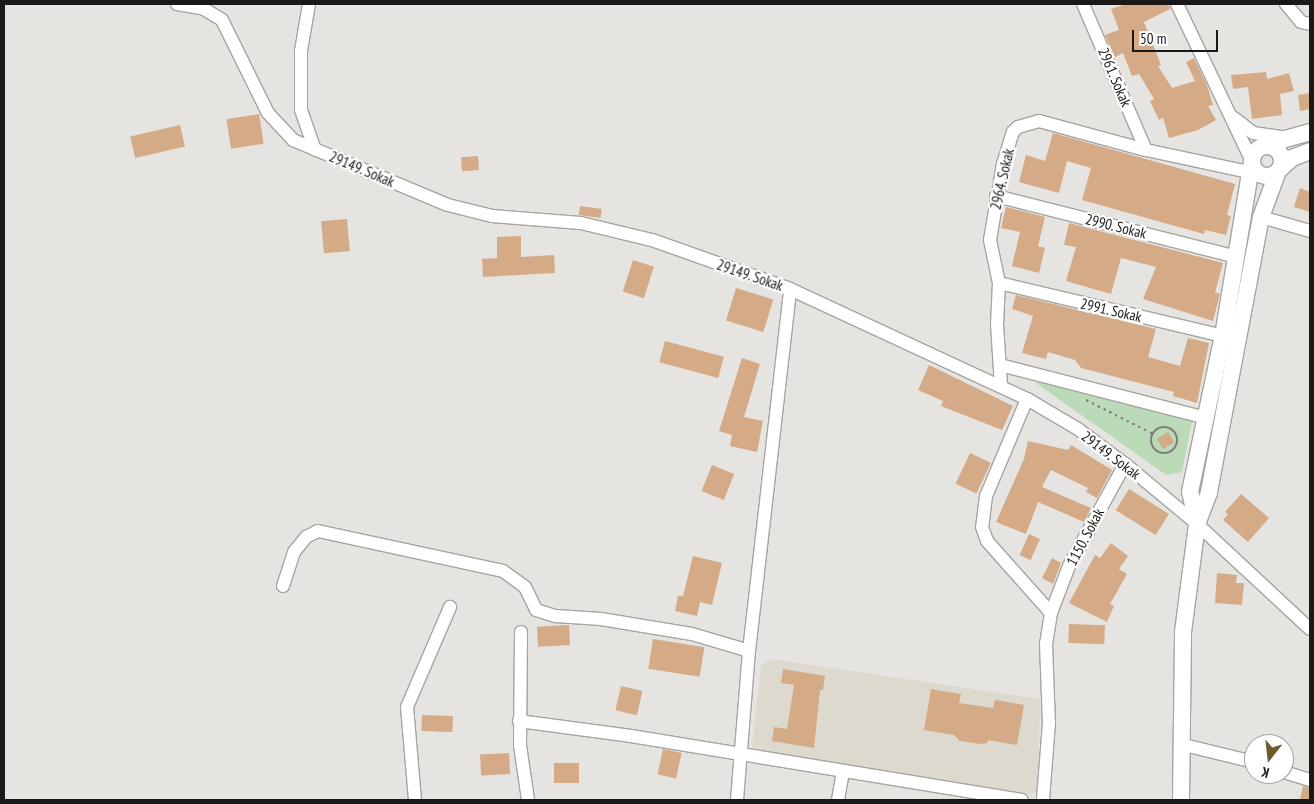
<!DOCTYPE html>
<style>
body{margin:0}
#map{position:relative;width:1314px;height:804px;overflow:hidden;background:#e5e4e1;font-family:"PT Sans Narrow",sans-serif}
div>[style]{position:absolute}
.built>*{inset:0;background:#ddd9cf}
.green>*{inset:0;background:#bbdab8}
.building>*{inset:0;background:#d5aa87;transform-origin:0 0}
.path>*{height:2px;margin-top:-1px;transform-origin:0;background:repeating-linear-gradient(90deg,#7e7d7b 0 2.5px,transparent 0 6.5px)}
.path>.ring{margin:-1px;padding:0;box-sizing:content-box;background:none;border:2px solid #7e7d7b;border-radius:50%}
.roads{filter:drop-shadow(1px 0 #a5a4a1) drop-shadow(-1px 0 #a5a4a1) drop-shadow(0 1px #a5a4a1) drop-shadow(0 -1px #a5a4a1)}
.minor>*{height:12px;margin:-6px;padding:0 6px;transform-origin:6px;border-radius:6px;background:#fff}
.major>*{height:16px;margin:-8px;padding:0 8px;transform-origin:8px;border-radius:8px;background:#fff}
.major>.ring{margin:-8px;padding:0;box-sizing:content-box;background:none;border:16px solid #fff;border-radius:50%}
span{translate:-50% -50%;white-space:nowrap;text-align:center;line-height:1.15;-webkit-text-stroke:4.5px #fff;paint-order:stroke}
.street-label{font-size:15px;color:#1a1918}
.frame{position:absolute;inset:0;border:5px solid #1a1918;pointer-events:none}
.north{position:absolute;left:1244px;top:734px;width:50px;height:50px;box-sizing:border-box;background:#fff;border:1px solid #a3a3a3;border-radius:50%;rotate:196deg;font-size:14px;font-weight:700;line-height:20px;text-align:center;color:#1a1918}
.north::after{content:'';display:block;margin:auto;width:18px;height:22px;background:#6e5b2a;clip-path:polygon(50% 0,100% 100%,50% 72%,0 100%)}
.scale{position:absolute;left:1132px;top:30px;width:86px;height:22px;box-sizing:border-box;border:2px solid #1a1918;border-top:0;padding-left:6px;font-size:15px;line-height:18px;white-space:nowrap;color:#1a1918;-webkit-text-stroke:4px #fff;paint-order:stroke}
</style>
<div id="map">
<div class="built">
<div style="clip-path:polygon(772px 659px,1040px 699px,1038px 790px,1032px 794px,761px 752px,752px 747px,761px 665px)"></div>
</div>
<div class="green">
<div style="clip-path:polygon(1037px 379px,1192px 421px,1182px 472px,1166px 475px,1036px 383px)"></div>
</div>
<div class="building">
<div style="clip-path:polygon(1126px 4px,1169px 4px,1170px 9px,1144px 22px,1161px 65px,1158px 66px,1172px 88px,1195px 81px,1186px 62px,1194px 58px,1207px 85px,1213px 105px,1208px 106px,1216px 120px,1198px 130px,1169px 138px,1163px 118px,1159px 120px,1150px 101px,1154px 99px,1139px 74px,1132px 76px,1123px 53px,1115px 57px,1105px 35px,1119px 30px,1111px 9px)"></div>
<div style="clip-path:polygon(1266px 72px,1267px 79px,1289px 73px,1294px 91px,1280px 94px,1282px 115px,1252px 119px,1248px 87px,1233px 89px,1231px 75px)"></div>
<div style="clip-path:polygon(1310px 93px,1310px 109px,1300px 111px,1298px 95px)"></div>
<div style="left:259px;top:114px;width:30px;height:33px;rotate:81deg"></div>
<div style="left:180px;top:125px;width:22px;height:51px;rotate:77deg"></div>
<div style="clip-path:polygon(1053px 133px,1235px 184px,1227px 215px,1231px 216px,1226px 235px,1205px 230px,1204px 234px,1082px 200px,1091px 168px,1067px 161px,1059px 193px,1019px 182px,1026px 155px,1045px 161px)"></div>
<div style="left:478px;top:156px;width:14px;height:17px;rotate:86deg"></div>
<div style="clip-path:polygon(1300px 188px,1310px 192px,1310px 212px,1294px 207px)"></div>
<div style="left:580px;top:206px;width:22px;height:9px;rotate:8deg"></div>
<div style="clip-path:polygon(1006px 207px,1045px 217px,1038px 246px,1045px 248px,1039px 273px,1012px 266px,1020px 232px,1001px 228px)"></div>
<div style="left:347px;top:219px;width:32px;height:26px;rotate:85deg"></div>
<div style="clip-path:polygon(1069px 223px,1223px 263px,1215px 292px,1220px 294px,1213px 321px,1143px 299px,1156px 267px,1121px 258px,1111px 294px,1066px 281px,1076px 247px,1064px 245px)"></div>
<div style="clip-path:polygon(521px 236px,521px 257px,554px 255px,555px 273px,483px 277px,482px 259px,497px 258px,497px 237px)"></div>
<div style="left:633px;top:260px;width:22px;height:33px;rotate:18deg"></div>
<div style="left:736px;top:288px;width:39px;height:34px;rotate:17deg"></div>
<div style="clip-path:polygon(1016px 295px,1156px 329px,1148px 357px,1180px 366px,1188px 338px,1209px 343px,1197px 403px,1173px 396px,1174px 392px,1081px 368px,1075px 360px,1048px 352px,1046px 359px,1022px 353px,1033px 316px,1012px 309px)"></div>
<div style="left:665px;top:341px;width:61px;height:22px;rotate:15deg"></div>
<div style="clip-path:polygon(742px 358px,760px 364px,744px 417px,763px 421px,757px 452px,730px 446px,732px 435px,719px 431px)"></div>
<div style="clip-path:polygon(929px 365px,1013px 406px,1002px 430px,941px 406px,943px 401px,918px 390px)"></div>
<div style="left:1168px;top:432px;width:12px;height:13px;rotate:59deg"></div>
<div style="clip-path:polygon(1028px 441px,1068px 450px,1071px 445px,1112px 470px,1097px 498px,1086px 492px,1088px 488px,1051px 470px,1042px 487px,1091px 508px,1084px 522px,1038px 502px,1026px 534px,996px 522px,1024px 459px)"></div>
<div style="left:970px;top:453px;width:23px;height:34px;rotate:25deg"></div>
<div style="left:712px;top:465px;width:24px;height:28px;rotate:22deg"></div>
<div style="left:1129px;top:489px;width:47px;height:25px;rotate:32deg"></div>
<div style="clip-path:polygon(1241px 494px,1269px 518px,1248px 542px,1223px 520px,1228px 514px,1225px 512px)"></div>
<div style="left:1029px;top:534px;width:12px;height:23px;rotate:24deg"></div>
<div style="clip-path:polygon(1111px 543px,1128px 556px,1119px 569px,1127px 574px,1110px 604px,1114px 606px,1107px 622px,1069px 603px,1095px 555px,1100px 558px)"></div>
<div style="clip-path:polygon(693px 556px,722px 563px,712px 605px,700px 602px,697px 616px,675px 611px,678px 596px,683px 596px)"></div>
<div style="clip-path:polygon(1052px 558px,1061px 563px,1053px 584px,1042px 578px)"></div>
<div style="clip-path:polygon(1217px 573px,1237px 575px,1236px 583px,1244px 583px,1242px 605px,1215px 603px)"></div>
<div style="left:1069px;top:624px;width:36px;height:19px;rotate:2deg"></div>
<div style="left:569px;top:625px;width:20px;height:32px;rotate:87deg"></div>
<div style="left:653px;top:639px;width:52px;height:30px;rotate:9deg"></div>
<div style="clip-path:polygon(783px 669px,825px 676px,823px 690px,820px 690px,814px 748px,772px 741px,774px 727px,787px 729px,794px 685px,781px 683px)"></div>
<div style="left:621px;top:686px;width:22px;height:25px;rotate:13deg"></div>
<div style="clip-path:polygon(931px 689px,961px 694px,959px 703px,993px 708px,995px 700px,1024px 705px,1017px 745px,988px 740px,987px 743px,981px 744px,960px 741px,954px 735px,924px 730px)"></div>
<div style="left:422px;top:715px;width:31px;height:16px;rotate:2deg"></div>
<div style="left:663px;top:749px;width:19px;height:26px;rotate:12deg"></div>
<div style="left:509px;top:753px;width:21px;height:29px;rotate:87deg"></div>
<div style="left:554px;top:763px;width:25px;height:20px"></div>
<div style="clip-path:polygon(1303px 786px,1310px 788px,1310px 800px,1300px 800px)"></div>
</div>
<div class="path">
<div style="left:1086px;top:400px;width:75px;rotate:26.9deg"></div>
<div class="ring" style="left:1151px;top:427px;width:24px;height:24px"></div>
</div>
<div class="roads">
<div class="minor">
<div style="left:177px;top:4px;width:27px;rotate:10deg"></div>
<div style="left:204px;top:9px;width:21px;rotate:31deg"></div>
<div style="left:222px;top:20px;width:104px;rotate:63.7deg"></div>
<div style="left:268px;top:113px;width:37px;rotate:47deg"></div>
<div style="left:293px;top:140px;width:168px;rotate:22.8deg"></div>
<div style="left:448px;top:205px;width:45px;rotate:14deg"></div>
<div style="left:492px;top:216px;width:89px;rotate:4.5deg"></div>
<div style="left:581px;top:223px;width:73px;rotate:13.5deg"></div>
<div style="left:652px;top:240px;width:146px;rotate:19.5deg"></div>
<div style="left:790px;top:289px;width:261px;rotate:24.9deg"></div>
<div style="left:1027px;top:399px;width:59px;rotate:30.5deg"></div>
<div style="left:1078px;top:429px;width:59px;rotate:36.7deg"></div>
<div style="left:1125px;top:464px;width:94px;rotate:39.8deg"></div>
<div style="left:1197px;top:524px;width:154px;rotate:42.9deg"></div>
<div style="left:309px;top:4px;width:48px;rotate:99.7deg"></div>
<div style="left:301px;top:51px;width:59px;rotate:90deg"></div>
<div style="left:301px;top:110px;width:42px;rotate:70.7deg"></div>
<div style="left:1083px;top:4px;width:159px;rotate:66.7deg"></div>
<div style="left:1177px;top:4px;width:174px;rotate:64.5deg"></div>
<div style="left:1286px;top:4px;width:23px;rotate:50deg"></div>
<div style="left:1301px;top:22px;width:9px;rotate:13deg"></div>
<div style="left:1234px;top:118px;width:24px;rotate:38deg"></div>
<div style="left:1253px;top:133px;width:30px;rotate:8deg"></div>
<div style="left:996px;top:196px;width:249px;rotate:14.2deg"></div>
<div style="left:1261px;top:217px;width:51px;rotate:15.9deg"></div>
<div style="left:999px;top:283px;width:230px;rotate:13.3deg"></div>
<div style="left:1000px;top:365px;width:213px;rotate:14.4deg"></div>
<div style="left:1001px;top:386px;width:62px;rotate:-93.7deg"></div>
<div style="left:997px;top:324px;width:41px;rotate:-87.2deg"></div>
<div style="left:999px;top:283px;width:44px;rotate:-101.8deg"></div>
<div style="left:990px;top:240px;width:77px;rotate:-80.3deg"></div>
<div style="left:1003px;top:164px;width:34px;rotate:-73deg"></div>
<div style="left:1013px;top:132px;width:7px;rotate:-45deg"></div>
<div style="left:1018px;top:127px;width:22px;rotate:-16deg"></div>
<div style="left:1039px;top:121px;width:111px;rotate:15.2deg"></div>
<div style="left:1146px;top:150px;width:120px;rotate:12.1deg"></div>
<div style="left:1027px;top:399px;width:105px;rotate:112.9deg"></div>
<div style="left:986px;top:496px;width:31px;rotate:97deg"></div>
<div style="left:982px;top:527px;width:15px;rotate:70deg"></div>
<div style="left:987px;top:541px;width:96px;rotate:48.4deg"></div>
<div style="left:1051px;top:613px;width:30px;rotate:99deg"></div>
<div style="left:1046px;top:643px;width:80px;rotate:87.9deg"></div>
<div style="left:1049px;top:723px;width:77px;rotate:94.5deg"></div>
<div style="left:283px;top:586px;width:36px;rotate:-72deg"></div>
<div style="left:294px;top:552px;width:19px;rotate:-51deg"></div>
<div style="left:306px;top:537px;width:13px;rotate:-27deg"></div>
<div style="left:318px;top:531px;width:189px;rotate:12.2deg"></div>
<div style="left:503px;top:571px;width:27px;rotate:36deg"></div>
<div style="left:525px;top:587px;width:25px;rotate:64deg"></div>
<div style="left:536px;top:610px;width:21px;rotate:17deg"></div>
<div style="left:556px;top:616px;width:45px;rotate:3.8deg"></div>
<div style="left:601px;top:619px;width:92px;rotate:9.4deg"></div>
<div style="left:692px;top:634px;width:59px;rotate:16.6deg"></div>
<div style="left:1051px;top:613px;width:50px;rotate:-69deg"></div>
<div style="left:1069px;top:566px;width:116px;rotate:-61.2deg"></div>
<div style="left:521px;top:632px;width:113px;rotate:90.5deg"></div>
<div style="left:520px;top:745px;width:56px;rotate:81.7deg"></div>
<div style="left:519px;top:721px;width:113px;rotate:7.6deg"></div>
<div style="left:631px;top:736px;width:396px;rotate:9.3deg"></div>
<div style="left:1180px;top:744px;width:76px;rotate:13.7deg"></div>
<div style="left:1284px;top:772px;width:27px;rotate:17deg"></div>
<div style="left:415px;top:800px;width:93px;rotate:-94.9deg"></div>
<div style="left:407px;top:707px;width:109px;rotate:-66.7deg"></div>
<div style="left:737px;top:800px;width:149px;rotate:-85.4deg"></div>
<div style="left:749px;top:651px;width:364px;rotate:-83.5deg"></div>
<div style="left:838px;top:800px;width:27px;rotate:-80deg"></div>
</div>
<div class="major">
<div style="left:1264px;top:145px;width:48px;rotate:-15.8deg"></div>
<div class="ring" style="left:1252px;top:146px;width:14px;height:14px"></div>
<div style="left:1197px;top:524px;width:33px;rotate:-102deg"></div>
<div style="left:1190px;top:492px;width:159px;rotate:-78.1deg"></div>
<div style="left:1223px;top:336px;width:177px;rotate:-80.6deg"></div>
<div style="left:1181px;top:800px;width:168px;rotate:-89.3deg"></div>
<div style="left:1183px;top:632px;width:109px;rotate:-82.6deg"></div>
<div style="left:1197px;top:524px;width:34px;rotate:-69deg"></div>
<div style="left:1209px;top:492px;width:280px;rotate:-79.3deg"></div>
<div style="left:1261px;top:217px;width:49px;rotate:-69.7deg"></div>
<div style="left:1278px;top:171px;width:19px;rotate:-43deg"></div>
<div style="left:1292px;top:158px;width:19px;rotate:-21deg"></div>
</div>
</div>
<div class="street-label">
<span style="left:1115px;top:77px;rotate:67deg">2961. Sokak</span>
<span style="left:362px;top:169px;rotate:23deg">29149. Sokak</span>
<span style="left:1002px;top:179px;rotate:-77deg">2964. Sokak</span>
<span style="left:1116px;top:226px;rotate:14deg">2990. Sokak</span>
<span style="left:750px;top:275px;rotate:19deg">29149. Sokak</span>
<span style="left:1111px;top:310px;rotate:13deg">2991. Sokak</span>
<span style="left:1111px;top:455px;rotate:37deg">29149. Sokak</span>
<span style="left:1085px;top:537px;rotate:-62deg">1150. Sokak</span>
</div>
<div class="frame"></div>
<div class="north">K</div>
<div class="scale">50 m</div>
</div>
